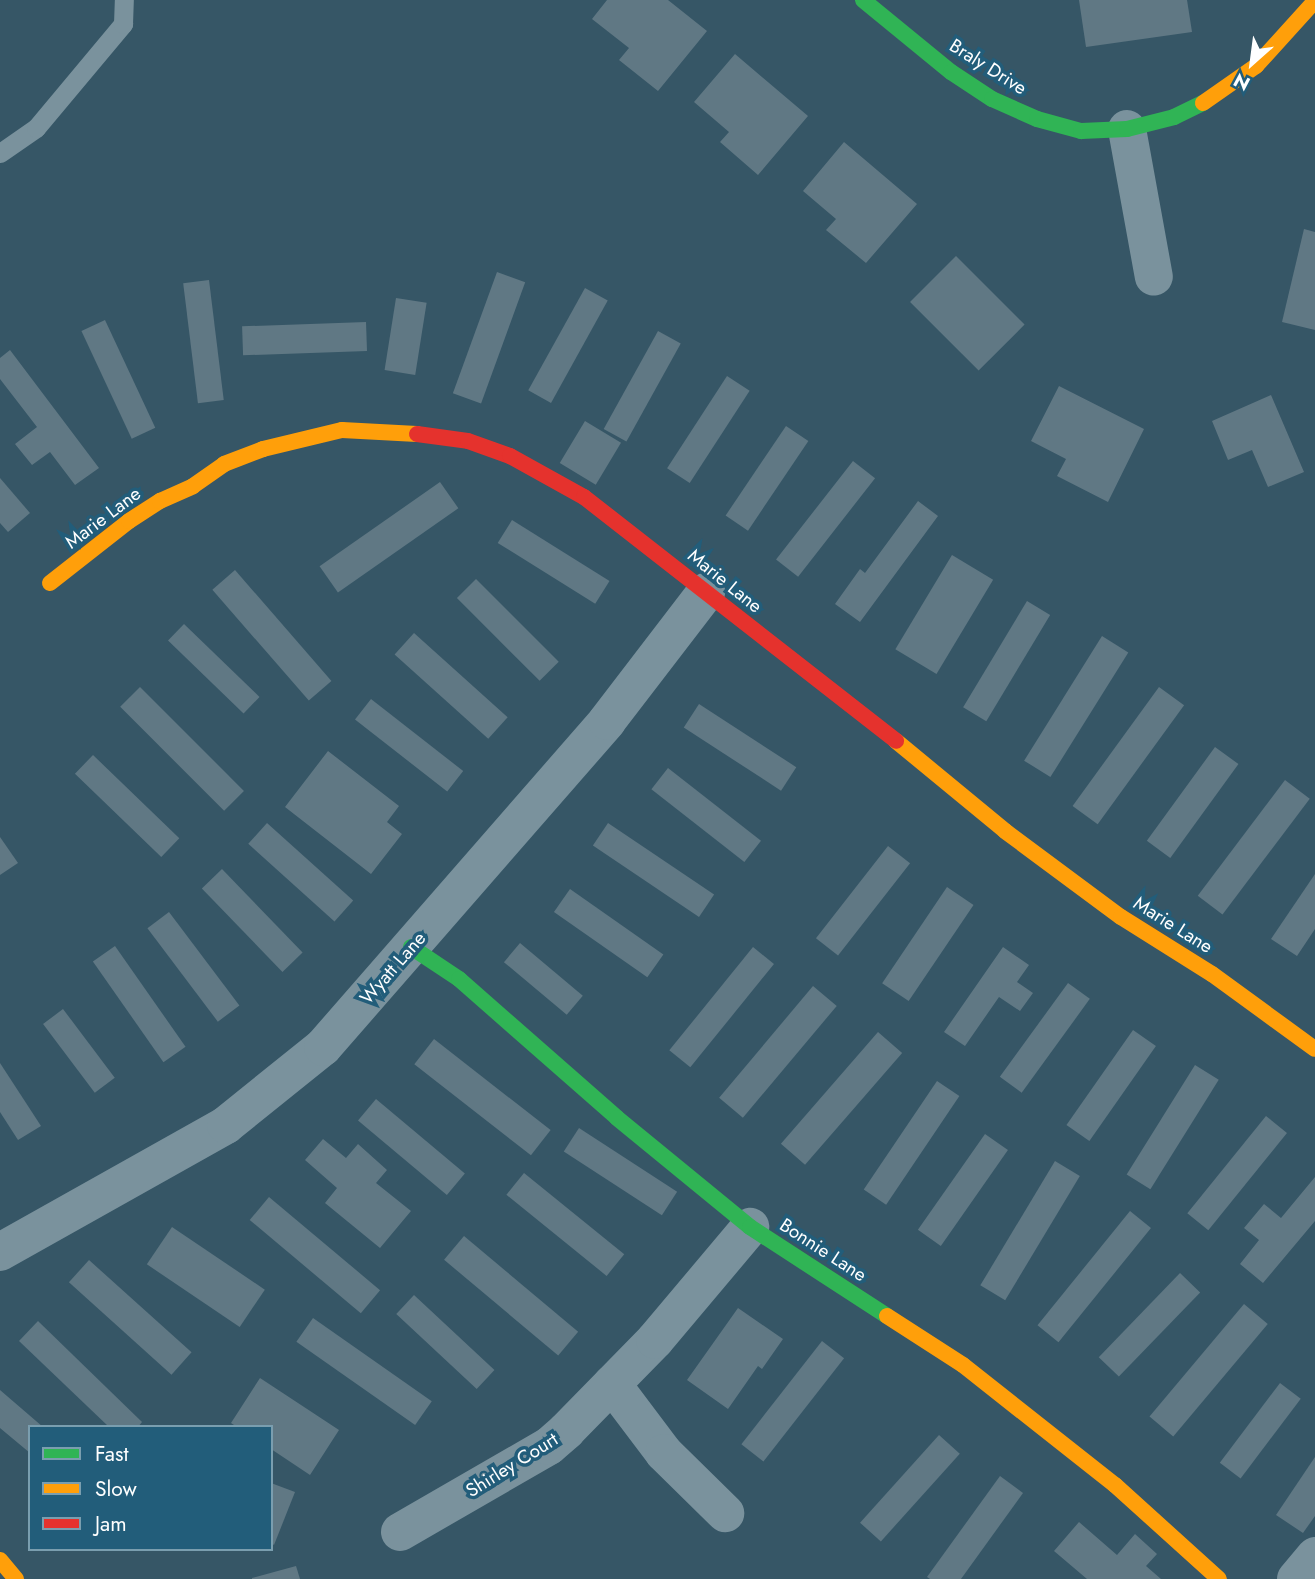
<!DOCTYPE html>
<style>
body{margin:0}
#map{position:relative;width:1315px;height:1579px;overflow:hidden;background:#365666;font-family:Jost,sans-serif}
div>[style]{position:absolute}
.building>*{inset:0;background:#607884;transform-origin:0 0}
.lane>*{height:19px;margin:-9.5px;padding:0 9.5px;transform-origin:9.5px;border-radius:9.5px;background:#7a929d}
.street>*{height:38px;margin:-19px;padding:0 19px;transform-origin:19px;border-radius:19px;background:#7a929d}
.fast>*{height:16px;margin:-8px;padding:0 8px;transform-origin:8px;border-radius:8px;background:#30b455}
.slow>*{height:16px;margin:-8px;padding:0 8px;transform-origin:8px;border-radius:8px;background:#ff9f0a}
.jam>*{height:16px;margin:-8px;padding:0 8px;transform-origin:8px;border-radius:8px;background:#e5322d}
span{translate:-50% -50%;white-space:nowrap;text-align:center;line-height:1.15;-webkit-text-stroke:7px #225d7a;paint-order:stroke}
.street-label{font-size:19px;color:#fff}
.legend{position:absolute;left:28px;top:1425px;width:245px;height:126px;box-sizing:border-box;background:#225d7a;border:2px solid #7a9eaf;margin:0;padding:9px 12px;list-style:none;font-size:21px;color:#fff}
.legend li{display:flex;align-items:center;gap:14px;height:35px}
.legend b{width:35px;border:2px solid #7a9eaf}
.north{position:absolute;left:1217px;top:28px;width:70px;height:70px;-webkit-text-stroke:5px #225d7a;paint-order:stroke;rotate:208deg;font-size:19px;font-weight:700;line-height:28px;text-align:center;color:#fff}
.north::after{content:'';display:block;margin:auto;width:24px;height:32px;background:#fff;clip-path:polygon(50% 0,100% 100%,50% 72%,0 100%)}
</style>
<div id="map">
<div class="building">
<div style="clip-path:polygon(607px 0,668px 0,707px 31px,658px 91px,619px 60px,629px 48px,592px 19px)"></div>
<div style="clip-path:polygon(1079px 0,1187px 0,1192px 32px,1086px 47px)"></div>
<div style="clip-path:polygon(735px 54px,808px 116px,758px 175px,720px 142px,729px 132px,694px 102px)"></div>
<div style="clip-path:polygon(844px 142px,917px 204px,866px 263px,826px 230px,836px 219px,803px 191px)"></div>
<div style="clip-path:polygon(1304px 229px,1315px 232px,1315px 330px,1282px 322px)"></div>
<div style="left:956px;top:256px;width:97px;height:65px;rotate:45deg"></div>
<div style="left:497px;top:272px;width:30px;height:129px;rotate:20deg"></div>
<div style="left:209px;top:280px;width:121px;height:26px;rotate:83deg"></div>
<div style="left:585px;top:288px;width:26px;height:117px;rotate:29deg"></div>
<div style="left:396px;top:298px;width:31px;height:73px;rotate:9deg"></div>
<div style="left:105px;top:320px;width:119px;height:26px;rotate:65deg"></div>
<div style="left:366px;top:322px;width:29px;height:124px;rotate:88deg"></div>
<div style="left:658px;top:331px;width:26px;height:112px;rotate:29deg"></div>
<div style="clip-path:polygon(10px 350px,99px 468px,75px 485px,50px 452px,32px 465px,15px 444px,37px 427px,0 379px,0 358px)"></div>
<div style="left:727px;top:376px;width:27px;height:110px;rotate:33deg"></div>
<div style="clip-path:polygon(1059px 386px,1144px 429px,1108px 502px,1057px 476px,1066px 459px,1031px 441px)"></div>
<div style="clip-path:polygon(1271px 395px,1304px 472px,1268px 487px,1252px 450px,1228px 460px,1212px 421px)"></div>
<div style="left:585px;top:421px;width:42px;height:49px;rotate:31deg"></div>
<div style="left:786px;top:426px;width:27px;height:108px;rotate:34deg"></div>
<div style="left:853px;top:461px;width:28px;height:125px;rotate:38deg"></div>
<div style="clip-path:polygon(0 478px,30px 513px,8px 532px,0 523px)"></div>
<div style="left:440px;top:482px;width:32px;height:147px;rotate:55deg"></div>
<div style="clip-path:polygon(918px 501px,938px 516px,860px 622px,835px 604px,860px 569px,865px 573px)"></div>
<div style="left:512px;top:520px;width:115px;height:27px;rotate:32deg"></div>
<div style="left:952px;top:555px;width:48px;height:110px;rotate:31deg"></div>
<div style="left:235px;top:570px;width:147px;height:30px;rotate:49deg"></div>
<div style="left:476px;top:579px;width:117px;height:27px;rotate:45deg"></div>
<div style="left:1027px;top:601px;width:27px;height:124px;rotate:31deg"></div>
<div style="left:184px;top:624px;width:105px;height:23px;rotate:44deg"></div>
<div style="left:414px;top:633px;width:126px;height:29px;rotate:42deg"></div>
<div style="left:1102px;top:636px;width:31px;height:147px;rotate:32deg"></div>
<div style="left:140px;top:687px;width:147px;height:28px;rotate:45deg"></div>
<div style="left:1159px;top:687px;width:31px;height:147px;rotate:36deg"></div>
<div style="left:371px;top:699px;width:117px;height:26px;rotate:38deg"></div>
<div style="left:699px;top:704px;width:116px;height:28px;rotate:33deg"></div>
<div style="left:1215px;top:747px;width:29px;height:116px;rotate:36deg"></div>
<div style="clip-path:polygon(328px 751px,399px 806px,387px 822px,402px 834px,371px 874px,285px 807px)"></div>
<div style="left:93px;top:755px;width:120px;height:26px;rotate:44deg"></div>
<div style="left:668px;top:768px;width:118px;height:27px;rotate:38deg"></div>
<div style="left:1285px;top:780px;width:31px;height:145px;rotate:37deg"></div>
<div style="left:267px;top:823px;width:116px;height:28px;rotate:42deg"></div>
<div style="left:608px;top:823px;width:128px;height:27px;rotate:34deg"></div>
<div style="clip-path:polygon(0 837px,18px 863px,0 875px)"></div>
<div style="left:888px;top:846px;width:28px;height:117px;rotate:38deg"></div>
<div style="left:222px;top:869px;width:116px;height:28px;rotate:46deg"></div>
<div style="clip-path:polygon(1315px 874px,1315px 929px,1297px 956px,1271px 939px)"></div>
<div style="left:947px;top:887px;width:32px;height:116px;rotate:34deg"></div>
<div style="left:570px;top:889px;width:114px;height:28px;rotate:35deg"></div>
<div style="left:169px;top:912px;width:117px;height:27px;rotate:53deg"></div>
<div style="left:520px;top:943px;width:82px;height:25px;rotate:40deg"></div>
<div style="left:115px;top:946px;width:123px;height:27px;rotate:55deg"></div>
<div style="left:753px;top:947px;width:27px;height:133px;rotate:39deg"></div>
<div style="clip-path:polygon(1003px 947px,1029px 965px,1017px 982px,1033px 993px,1020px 1011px,999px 997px,965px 1046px,944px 1032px)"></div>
<div style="left:1068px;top:983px;width:27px;height:116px;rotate:36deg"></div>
<div style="left:813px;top:986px;width:31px;height:146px;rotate:40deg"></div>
<div style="left:63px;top:1009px;width:86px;height:25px;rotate:53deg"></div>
<div style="left:1133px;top:1030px;width:28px;height:116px;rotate:35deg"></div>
<div style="left:878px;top:1032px;width:32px;height:148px;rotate:41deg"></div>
<div style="left:434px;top:1039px;width:148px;height:32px;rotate:38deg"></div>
<div style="clip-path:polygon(0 1063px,41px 1126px,18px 1140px,0 1112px)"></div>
<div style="left:1195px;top:1065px;width:28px;height:129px;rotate:32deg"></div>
<div style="left:937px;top:1081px;width:27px;height:131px;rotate:34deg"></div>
<div style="left:376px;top:1099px;width:116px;height:28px;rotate:40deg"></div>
<div style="left:1266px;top:1116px;width:27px;height:125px;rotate:39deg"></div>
<div style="left:579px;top:1128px;width:117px;height:28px;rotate:33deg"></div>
<div style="left:985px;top:1134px;width:28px;height:117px;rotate:35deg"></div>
<div style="clip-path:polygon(323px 1139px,346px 1158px,358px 1144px,387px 1170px,376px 1183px,411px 1211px,380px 1248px,325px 1203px,337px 1188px,305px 1160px)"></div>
<div style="left:1055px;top:1161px;width:29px;height:145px;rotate:31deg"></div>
<div style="left:524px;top:1173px;width:129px;height:28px;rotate:39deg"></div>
<div style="clip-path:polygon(1315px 1177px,1315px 1221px,1263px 1283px,1240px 1264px,1259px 1240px,1244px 1228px,1264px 1204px,1281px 1218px)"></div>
<div style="left:269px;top:1197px;width:145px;height:30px;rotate:40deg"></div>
<div style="left:1130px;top:1211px;width:27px;height:147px;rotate:39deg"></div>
<div style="left:172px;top:1227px;width:112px;height:45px;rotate:34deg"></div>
<div style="left:464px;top:1236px;width:149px;height:31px;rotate:40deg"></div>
<div style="left:89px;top:1260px;width:138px;height:30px;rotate:42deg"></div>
<div style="left:1180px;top:1273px;width:28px;height:117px;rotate:44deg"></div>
<div style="left:414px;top:1295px;width:110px;height:26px;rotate:43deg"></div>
<div style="left:1244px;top:1304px;width:31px;height:147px;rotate:40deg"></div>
<div style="clip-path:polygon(738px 1308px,783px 1339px,762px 1369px,758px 1366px,728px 1409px,687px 1380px)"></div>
<div style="left:313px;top:1318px;width:145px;height:29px;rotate:35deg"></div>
<div style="clip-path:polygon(38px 1321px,142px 1422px,138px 1427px,109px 1427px,19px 1341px)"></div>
<div style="left:822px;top:1341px;width:28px;height:131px;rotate:38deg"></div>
<div style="clip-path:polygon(260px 1378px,339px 1430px,310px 1475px,271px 1449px,271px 1427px,237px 1427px,231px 1423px)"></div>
<div style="left:1280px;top:1383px;width:26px;height:100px;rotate:37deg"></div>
<div style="clip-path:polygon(0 1390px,43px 1427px,30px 1427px,30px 1453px,0 1428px)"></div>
<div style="left:939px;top:1435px;width:28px;height:118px;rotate:42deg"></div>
<div style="clip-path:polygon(1315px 1457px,1315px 1516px,1303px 1533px,1276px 1515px)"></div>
<div style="clip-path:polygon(1000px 1476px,1023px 1493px,961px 1579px,930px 1579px,927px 1577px)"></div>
<div style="clip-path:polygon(271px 1483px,295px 1492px,274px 1545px,271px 1543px)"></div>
<div style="clip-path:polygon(1079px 1522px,1117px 1555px,1135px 1534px,1157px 1554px,1146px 1566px,1161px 1579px,1087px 1579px,1054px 1551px)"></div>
<div style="clip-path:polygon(296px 1566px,300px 1579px,252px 1579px,252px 1578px)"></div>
</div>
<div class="lane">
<div style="left:0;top:153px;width:44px;rotate:-34.8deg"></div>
<div style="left:36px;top:128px;width:136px;rotate:-50.1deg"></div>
<div style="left:123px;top:24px;width:24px;rotate:-88deg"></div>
</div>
<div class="street">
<div style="left:1127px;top:129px;width:150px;rotate:79.7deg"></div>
<div style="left:0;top:1252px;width:259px;rotate:-29.3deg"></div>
<div style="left:226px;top:1125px;width:124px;rotate:-38.8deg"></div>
<div style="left:323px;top:1047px;width:432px;rotate:-48.9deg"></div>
<div style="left:607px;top:721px;width:163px;rotate:-52.5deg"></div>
<div style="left:612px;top:1384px;width:86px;rotate:53deg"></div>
<div style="left:664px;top:1453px;width:86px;rotate:44.5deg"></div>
<div style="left:400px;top:1532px;width:172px;rotate:-30deg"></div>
<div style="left:549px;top:1446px;width:23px;rotate:-41deg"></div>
<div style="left:566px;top:1431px;width:127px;rotate:-45.6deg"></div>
<div style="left:655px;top:1340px;width:148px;rotate:-49.9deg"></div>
<div style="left:1296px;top:1579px;width:30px;rotate:-50deg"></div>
</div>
<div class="fast">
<div style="left:863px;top:0;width:114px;rotate:39.3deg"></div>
<div style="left:951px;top:72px;width:49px;rotate:33.4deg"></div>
<div style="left:992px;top:99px;width:49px;rotate:24deg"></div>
<div style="left:1037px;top:119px;width:46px;rotate:15.3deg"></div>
<div style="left:1081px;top:131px;width:46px;rotate:-2.5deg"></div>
<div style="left:1127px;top:129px;width:49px;rotate:-14.3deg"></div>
<div style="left:1174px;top:117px;width:32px;rotate:-26deg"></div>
<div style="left:411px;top:947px;width:58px;rotate:33.7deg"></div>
<div style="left:459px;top:979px;width:210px;rotate:41.3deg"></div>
<div style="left:617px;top:1118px;width:172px;rotate:39.3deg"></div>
<div style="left:750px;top:1227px;width:163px;rotate:33deg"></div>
</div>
<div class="slow">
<div style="left:1203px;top:103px;width:65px;rotate:-34.9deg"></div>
<div style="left:1256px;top:66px;width:88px;rotate:-47.8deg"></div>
<div style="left:50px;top:583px;width:100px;rotate:-38.1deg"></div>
<div style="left:129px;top:521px;width:37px;rotate:-33deg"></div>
<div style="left:160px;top:501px;width:36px;rotate:-24deg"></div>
<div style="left:193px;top:486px;width:38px;rotate:-35deg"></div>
<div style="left:224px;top:464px;width:42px;rotate:-21deg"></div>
<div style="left:263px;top:449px;width:81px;rotate:-13.5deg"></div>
<div style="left:342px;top:430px;width:75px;rotate:3.1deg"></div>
<div style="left:896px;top:741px;width:141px;rotate:39.5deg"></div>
<div style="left:1005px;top:831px;width:144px;rotate:36.6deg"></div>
<div style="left:1121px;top:917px;width:107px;rotate:32.1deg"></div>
<div style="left:1212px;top:974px;width:127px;rotate:36.1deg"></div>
<div style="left:887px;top:1316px;width:90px;rotate:32.8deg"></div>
<div style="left:963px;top:1365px;width:194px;rotate:38.3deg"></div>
<div style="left:1115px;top:1485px;width:140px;rotate:42.1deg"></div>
<div style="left:0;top:1560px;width:25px;rotate:50deg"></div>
</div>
<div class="jam">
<div style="left:417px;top:434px;width:51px;rotate:7.8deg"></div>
<div style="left:468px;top:441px;width:45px;rotate:19.7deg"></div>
<div style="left:510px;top:456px;width:85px;rotate:29deg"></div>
<div style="left:584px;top:497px;width:396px;rotate:38deg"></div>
</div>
<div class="street-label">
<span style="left:988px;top:67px;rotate:32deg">Braly Drive</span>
<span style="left:103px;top:518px;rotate:-37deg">Marie Lane</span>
<span style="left:725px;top:581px;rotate:39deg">Marie Lane</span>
<span style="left:1173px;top:925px;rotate:32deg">Marie Lane</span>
<span style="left:393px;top:968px;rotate:-49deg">Wyatt Lane</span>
<span style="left:823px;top:1250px;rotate:33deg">Bonnie Lane</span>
<span style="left:512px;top:1465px;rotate:-32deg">Shirley Court</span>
</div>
<ul class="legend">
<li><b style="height:9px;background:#30b455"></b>Fast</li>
<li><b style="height:9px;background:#ff9f0a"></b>Slow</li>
<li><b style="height:9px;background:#e5322d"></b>Jam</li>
</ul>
<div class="north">N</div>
</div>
